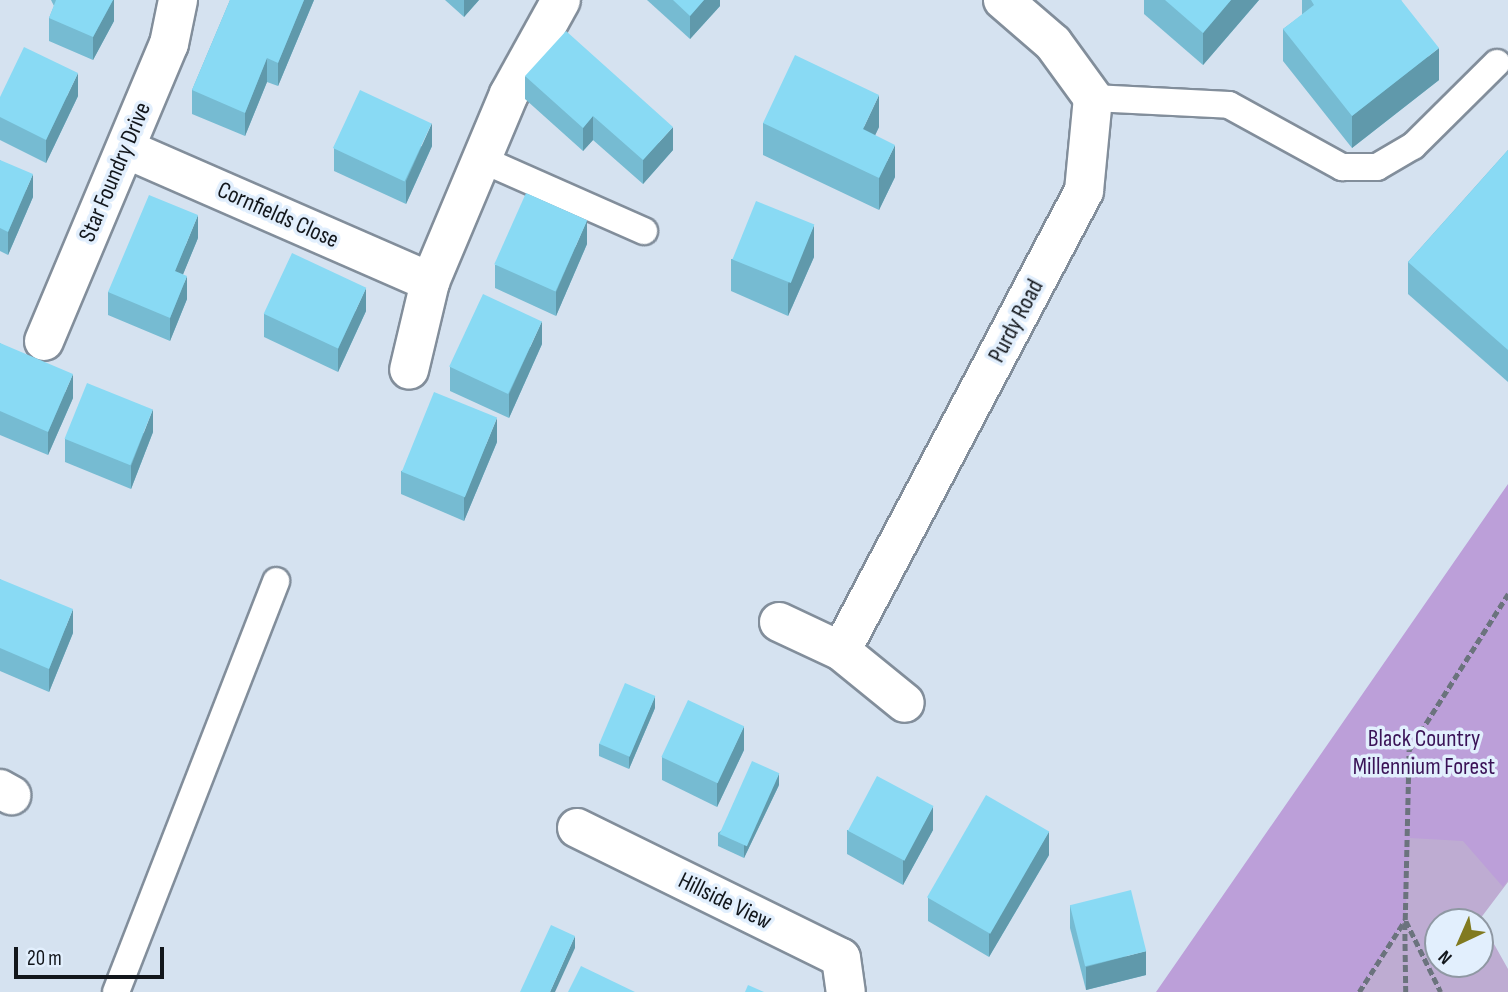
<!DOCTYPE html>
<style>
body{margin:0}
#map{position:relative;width:1508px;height:992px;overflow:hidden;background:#d5e2f0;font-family:"Sofia Sans Condensed",sans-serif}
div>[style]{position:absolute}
.green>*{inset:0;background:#beacd2}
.forest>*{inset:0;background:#bc9fd9}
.path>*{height:4.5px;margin-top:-2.25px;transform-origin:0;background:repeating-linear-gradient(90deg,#6b737d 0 7px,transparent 0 10.5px)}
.roads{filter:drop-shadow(2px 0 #828e9b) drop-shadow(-2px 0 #828e9b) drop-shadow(0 2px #828e9b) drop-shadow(0 -2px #828e9b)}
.lane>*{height:26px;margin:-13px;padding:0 13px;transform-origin:13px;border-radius:13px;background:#fff}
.street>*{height:38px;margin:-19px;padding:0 19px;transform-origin:19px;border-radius:19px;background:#fff}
.wall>*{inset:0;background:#76bbd2}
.shaded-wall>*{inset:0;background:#6099ab}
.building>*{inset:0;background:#89daf4;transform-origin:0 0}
span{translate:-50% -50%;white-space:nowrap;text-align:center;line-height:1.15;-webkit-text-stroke:7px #e2effd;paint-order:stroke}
.street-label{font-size:24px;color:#12161b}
.park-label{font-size:24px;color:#3a1357}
.north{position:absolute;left:1424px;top:908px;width:70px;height:70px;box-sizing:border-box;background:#e2effd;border:2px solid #8f98a3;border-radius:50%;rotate:224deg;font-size:19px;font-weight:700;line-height:28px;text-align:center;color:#12161b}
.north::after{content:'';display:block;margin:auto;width:24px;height:32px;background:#817a20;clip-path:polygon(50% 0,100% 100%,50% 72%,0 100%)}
.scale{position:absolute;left:14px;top:947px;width:150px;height:32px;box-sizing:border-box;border:4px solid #12161b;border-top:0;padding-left:9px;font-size:21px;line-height:24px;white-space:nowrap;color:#12161b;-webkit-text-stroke:5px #e2effd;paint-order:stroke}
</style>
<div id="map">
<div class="green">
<div style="clip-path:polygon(evenodd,1508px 502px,1508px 882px,1480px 919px,1508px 969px,1508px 992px,1185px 992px,1508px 502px,1438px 922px,1480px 922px,1480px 964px,1438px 964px,1438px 922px)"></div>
</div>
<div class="forest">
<div style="clip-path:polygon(1508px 484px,1508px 880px,1503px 887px,1463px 841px,1410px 838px,1405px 920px,1359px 992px,1156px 992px)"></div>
</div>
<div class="path">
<div style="left:1406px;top:921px;width:79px;rotate:63.8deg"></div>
<div style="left:1405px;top:923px;width:69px;rotate:89.2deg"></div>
<div style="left:1359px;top:992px;width:85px;rotate:-57.4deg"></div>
<div style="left:1405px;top:920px;width:170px;rotate:-88.7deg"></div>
<div style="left:1409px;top:750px;width:185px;rotate:-57.6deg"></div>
</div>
<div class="roads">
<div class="lane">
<div style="left:1093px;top:98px;width:136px;rotate:2.9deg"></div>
<div style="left:1229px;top:105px;width:129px;rotate:28.8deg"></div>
<div style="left:1342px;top:167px;width:35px"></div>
<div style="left:1377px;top:167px;width:42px;rotate:-30.3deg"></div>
<div style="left:1413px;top:146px;width:118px;rotate:-44.7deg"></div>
<div style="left:483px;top:160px;width:176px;rotate:23.8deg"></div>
<div style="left:116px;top:992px;width:441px;rotate:-68.7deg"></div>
</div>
<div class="street">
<div style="left:126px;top:149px;width:332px;rotate:23.6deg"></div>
<div style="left:430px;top:282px;width:90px;rotate:103.4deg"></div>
<div style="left:430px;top:282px;width:204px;rotate:-67.2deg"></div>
<div style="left:509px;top:94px;width:107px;rotate:-61deg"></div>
<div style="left:44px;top:341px;width:322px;rotate:-67.2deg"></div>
<div style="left:169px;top:44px;width:45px;rotate:-78.4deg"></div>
<div style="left:779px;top:622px;width:68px;rotate:25.1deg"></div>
<div style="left:841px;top:651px;width:82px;rotate:39.1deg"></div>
<div style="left:841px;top:651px;width:520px;rotate:-62.15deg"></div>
<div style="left:1084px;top:191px;width:93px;rotate:-84.5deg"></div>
<div style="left:1093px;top:98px;width:68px;rotate:-126deg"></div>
<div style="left:1053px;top:43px;width:66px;rotate:-139.3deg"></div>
<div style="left:0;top:789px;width:13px;rotate:29deg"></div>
<div style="left:577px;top:828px;width:294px;rotate:26.2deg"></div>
<div style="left:841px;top:958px;width:34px;rotate:82deg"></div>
</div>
</div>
<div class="wall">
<div style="clip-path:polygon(51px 0,114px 0,114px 21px,93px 60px,49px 41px,49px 18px,54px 6px)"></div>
<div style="clip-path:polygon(230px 0,314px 0,278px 86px,267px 82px,245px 136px,192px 114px,192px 90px)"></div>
<div style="clip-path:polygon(445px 0,479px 0,464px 17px)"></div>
<div style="clip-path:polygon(647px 0,720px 0,720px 6px,690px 39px)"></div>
<div style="clip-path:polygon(1144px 0,1259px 0,1203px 65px,1144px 14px)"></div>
<div style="clip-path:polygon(1302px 0,1401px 0,1439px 80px,1352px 148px,1283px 61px,1283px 29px,1302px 15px)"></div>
<div style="clip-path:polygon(525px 76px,673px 150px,643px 184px,593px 140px,583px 151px,525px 99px)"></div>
<div style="clip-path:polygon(78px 96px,46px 163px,0 140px,0 97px)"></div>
<div style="clip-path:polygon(763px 123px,879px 127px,875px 135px,895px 177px,879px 210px,763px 155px)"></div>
<div style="clip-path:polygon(432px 146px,406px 204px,334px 171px,334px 148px)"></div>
<div style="clip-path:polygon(1508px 150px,1508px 382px,1408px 294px,1408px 262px)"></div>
<div style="clip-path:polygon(0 160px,33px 197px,8px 255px,0 251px)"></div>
<div style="clip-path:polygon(198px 238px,183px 274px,187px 299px,170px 341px,108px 315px,108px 292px)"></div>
<div style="clip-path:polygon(587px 244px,556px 316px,495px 288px,495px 265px)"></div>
<div style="clip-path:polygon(814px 257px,788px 316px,731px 291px,731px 259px)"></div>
<div style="clip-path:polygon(366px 311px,338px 372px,264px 337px,264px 314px)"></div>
<div style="clip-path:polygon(0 343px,73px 398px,48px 455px,0 435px)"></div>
<div style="clip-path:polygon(542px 344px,509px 418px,450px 391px,450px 367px)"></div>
<div style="clip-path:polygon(153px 432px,131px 489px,65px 462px,65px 439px)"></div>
<div style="clip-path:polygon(497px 442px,464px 521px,401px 494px,401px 471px)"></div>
<div style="clip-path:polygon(0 579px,73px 633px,49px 692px,0 671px)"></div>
<div style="clip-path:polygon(655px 708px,629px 769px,599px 756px,599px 744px)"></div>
<div style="clip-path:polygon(744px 750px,717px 807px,662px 780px,662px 757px)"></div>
<div style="clip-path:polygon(779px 785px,744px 858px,718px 846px,718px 833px)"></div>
<div style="clip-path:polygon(847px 830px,933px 830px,903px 885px,847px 854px)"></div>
<div style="clip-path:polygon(1049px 855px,989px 957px,928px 921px,928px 898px)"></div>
<div style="clip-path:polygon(1070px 905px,1146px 975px,1086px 990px,1070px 928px)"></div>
</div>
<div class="shaded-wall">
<div style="clip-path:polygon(113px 0,114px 0,114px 21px,93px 60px,93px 37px)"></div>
<div style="clip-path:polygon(304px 0,314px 0,278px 86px,278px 63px)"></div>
<div style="clip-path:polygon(464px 0,479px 0,464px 17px)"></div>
<div style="clip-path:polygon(704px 0,720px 0,720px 6px,690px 39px,690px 16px)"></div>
<div style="clip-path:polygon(1231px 0,1259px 0,1203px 65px,1203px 33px)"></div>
<div style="clip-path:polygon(1439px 48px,1439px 80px,1352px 148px,1352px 116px)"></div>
<div style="clip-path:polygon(267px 58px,267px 82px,245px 136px,245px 113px)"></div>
<div style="clip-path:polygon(78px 73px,78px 96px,46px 163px,46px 140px)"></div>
<div style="clip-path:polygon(879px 95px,879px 127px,863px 161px,863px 129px)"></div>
<div style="clip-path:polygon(593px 116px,593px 140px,583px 151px,583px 128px)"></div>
<div style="clip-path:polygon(432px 123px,432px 146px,406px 204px,406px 181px)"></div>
<div style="clip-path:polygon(673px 127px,673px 150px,643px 184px,643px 160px)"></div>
<div style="clip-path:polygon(895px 145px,895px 177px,879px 210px,879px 178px)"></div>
<div style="clip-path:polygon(33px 174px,33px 197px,8px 255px,8px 232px)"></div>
<div style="clip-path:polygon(198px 215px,198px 238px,175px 294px,175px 271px)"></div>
<div style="clip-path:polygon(587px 220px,587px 244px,556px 316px,556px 292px)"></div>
<div style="clip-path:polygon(814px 225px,814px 257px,788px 316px,788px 284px)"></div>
<div style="clip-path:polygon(187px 276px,187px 299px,170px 341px,170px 318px)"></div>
<div style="clip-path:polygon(366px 288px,366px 311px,338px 372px,338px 349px)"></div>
<div style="clip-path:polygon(542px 321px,542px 344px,509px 418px,509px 394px)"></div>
<div style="clip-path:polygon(73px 374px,73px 398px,48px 455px,48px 432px)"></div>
<div style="clip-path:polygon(153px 409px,153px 432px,131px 489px,131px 466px)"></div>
<div style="clip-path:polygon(497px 418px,497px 442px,464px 521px,464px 498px)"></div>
<div style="clip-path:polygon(73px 609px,73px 633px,49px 692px,49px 669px)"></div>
<div style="clip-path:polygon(655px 696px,655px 708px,629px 769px,629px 757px)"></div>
<div style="clip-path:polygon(744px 726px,744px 750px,717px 807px,717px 783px)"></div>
<div style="clip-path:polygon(779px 773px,779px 785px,744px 858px,744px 846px)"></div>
<div style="clip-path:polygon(933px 806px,933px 830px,903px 885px,903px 861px)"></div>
<div style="clip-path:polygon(1049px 831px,1049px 855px,989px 957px,989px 934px)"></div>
<div style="clip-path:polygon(575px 936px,575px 948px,555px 992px,550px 992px)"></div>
<div style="clip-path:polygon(1146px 951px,1146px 975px,1086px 990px,1086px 967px)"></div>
</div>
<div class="building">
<div style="clip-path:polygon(56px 0,113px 0,93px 37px,49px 18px)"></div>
<div style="clip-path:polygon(230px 0,304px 0,278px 63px,267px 58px,245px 113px,192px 90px)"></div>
<div style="clip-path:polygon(673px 0,704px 0,690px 16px)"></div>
<div style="clip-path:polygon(1165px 0,1231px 0,1203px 33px)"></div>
<div style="clip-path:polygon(1311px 0,1401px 0,1439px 48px,1352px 116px,1283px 29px,1314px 5px)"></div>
<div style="clip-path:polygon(566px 31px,673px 127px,643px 160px,593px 116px,583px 128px,525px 76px)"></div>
<div style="clip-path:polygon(24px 47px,78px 73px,46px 140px,0 117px,0 97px)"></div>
<div style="clip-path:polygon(795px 55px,879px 95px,863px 129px,895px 145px,879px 178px,763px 123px)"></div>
<div style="left:360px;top:90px;width:79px;height:64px;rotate:25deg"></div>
<div style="clip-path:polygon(1508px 150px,1508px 350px,1408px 262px)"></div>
<div style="clip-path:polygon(0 160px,33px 174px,8px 232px,0 228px)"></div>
<div style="left:526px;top:193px;width:67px;height:78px;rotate:24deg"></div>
<div style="clip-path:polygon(149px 195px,198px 215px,175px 271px,187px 276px,170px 318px,108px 292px)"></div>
<div style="left:756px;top:201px;width:63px;height:63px;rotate:22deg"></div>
<div style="left:292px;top:253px;width:82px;height:67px;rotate:25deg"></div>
<div style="left:483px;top:294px;width:65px;height:80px;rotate:25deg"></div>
<div style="clip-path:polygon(0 343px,73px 374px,48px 432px,0 411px)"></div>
<div style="left:87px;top:383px;width:71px;height:60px;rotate:22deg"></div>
<div style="left:434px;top:392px;width:68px;height:86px;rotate:22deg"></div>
<div style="clip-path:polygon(0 579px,73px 609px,49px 669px,0 648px)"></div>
<div style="left:625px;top:683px;width:33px;height:66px;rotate:23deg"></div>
<div style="left:688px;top:700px;width:62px;height:63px;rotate:25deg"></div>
<div style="left:752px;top:761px;width:30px;height:80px;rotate:24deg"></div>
<div style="left:877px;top:776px;width:64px;height:62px;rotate:28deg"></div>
<div style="left:986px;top:795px;width:73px;height:118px;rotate:30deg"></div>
<div style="left:1131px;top:890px;width:63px;height:63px;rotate:76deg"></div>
<div style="clip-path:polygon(551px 925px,575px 936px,550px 992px,520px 992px)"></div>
<div style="clip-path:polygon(581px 966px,635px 992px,568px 992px)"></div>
<div style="clip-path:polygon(748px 985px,764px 992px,745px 992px)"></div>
</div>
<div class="street-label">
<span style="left:115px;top:172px;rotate:-67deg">Star Foundry Drive</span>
<span style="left:278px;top:215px;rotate:24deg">Cornfields Close</span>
<span style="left:1016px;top:321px;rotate:-62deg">Purdy Road</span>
<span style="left:725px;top:901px;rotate:26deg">Hillside View</span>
</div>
<div class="park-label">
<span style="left:1424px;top:753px">Black Country<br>Millennium Forest</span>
</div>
<div class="north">N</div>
<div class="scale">20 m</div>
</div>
